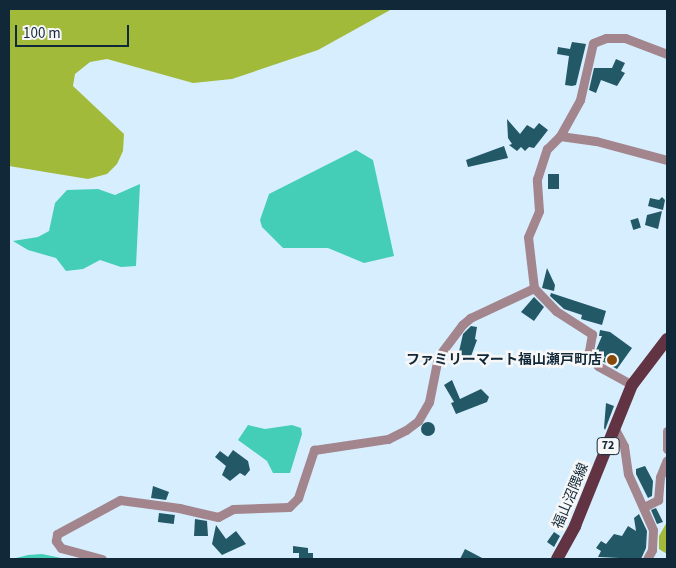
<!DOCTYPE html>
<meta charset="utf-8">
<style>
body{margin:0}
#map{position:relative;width:676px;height:568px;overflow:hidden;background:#d7eefe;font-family:"Source Sans 3","Noto Sans JP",sans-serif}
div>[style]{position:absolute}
.forest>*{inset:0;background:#a2ba3a}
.water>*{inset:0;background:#44ceb7}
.building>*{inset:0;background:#235867;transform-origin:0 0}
.round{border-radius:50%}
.street>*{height:9px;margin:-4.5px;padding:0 4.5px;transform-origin:4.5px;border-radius:4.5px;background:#a2858d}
.primary>*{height:12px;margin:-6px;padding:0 6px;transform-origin:6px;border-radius:6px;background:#623343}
.dots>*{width:14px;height:14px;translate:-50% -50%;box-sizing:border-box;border:2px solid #f7f7f7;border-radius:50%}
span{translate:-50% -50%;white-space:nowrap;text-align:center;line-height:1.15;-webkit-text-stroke:5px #f7f7f7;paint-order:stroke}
.shield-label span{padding:1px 4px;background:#f7f7f7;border:1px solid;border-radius:4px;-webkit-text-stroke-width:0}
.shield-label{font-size:12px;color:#112838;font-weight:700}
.poi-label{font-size:14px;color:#112838;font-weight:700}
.right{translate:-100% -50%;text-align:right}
.street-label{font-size:14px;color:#112838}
.frame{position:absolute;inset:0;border:10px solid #112838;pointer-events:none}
.scale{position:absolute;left:15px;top:25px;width:114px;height:22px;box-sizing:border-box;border:2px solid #112838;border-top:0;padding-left:6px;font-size:15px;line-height:18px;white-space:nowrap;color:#112838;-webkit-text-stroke:4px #f7f7f7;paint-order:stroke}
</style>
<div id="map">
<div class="forest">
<div style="clip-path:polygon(9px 9px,392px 9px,318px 50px,232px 79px,193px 83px,107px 59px,90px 62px,75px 74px,73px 86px,124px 134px,123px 151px,117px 164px,107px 174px,88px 179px,9px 166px)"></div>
<div style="clip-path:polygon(667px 522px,667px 554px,659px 549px,659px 536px)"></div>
</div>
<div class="water">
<div style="clip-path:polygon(356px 150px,373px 160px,394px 256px,364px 263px,328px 248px,283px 248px,262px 227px,260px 220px,269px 194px)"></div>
<div style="clip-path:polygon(140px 184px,136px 266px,121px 267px,100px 260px,83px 269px,66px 271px,56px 258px,28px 250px,13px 241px,38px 237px,49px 231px,55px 203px,67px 190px,98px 189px,115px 195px)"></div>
<div style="clip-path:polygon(248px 425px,265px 429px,292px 425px,301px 428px,302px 434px,290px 473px,273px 473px,267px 461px,238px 440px)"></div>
<div style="clip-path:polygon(42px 554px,66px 559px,12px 559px,28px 555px)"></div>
</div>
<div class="building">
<div style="clip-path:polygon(572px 42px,586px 44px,576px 85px,572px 86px,565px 85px,569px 56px,557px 54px,558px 47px,570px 49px)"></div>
<div style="clip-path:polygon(616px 59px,625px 63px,621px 71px,625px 73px,617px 86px,601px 80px,596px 93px,589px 90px,594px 68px,612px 68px)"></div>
<div style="clip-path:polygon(507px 119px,520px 134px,527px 125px,534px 129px,539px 123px,548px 130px,534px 148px,529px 147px,525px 151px,521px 147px,517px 151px,509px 145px,512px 144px,508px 138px)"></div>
<div style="clip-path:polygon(504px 146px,508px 158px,468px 167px,466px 160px)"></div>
<div style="left:559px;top:174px;width:15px;height:11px;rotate:90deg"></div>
<div style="clip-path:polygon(662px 197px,665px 200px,663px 210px,648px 206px,650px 198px,659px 200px)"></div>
<div style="clip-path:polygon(662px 211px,658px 229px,645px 225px,647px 215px)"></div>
<div style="left:638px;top:218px;width:10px;height:8px;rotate:73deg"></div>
<div style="clip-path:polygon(547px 268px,555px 285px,554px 291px,542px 288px)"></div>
<div style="clip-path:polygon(551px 293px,606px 311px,602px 325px,581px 319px,582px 315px,564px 309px,550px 296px)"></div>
<div style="clip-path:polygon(534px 297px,544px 307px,534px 321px,521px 312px)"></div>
<div style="clip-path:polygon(471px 326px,477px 327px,475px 339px,477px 340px,470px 359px,458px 356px,463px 334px)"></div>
<div style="clip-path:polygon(600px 330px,610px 332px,632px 348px,617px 369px,602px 361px,605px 357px,596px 350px,602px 336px,599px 336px)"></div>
<div style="clip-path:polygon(452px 380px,460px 399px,481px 389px,489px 397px,487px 402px,456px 414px,451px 403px,454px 402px,444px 385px)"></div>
<div style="clip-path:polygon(606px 403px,614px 406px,605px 430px,604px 428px)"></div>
<div class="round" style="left:421px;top:422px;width:14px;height:14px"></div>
<div style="clip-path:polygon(233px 450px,248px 461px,250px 470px,245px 476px,240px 473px,230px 481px,222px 475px,226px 466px,215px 457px,220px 451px,228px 457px)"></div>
<div style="clip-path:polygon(645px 466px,653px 481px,652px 496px,648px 498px,636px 474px,636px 469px)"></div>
<div style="clip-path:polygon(153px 486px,169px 492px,166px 500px,151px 498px)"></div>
<div style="clip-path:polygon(656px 508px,663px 522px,657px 524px,651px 510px)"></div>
<div style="left:159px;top:513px;width:16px;height:9px;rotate:7deg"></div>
<div style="clip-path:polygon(639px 514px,647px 531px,646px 548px,641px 559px,598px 557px,601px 551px,596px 548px,601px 541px,606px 544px,614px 534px,622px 536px,628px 526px,636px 531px,634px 518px)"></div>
<div style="clip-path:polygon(195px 519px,207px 521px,208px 536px,194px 536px)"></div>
<div style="clip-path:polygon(216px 525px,226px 539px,236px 531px,246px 544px,222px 555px,212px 544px)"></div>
<div style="clip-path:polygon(554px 532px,560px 536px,554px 547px,547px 542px)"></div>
<div style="clip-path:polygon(293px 546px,308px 548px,308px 553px,313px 553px,313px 559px,299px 559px,299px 553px,293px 553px)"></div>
<div style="clip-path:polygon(465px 549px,484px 559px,460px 559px)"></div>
</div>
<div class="street">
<div style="left:560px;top:136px;width:36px;rotate:8deg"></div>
<div style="left:596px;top:141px;width:73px;rotate:15deg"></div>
<div style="left:534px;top:288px;width:51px;rotate:-96.7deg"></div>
<div style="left:528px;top:237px;width:28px;rotate:-67deg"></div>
<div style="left:539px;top:211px;width:32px;rotate:-94deg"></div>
<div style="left:537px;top:179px;width:32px;rotate:-72deg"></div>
<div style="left:547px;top:149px;width:18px;rotate:-45deg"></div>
<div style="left:560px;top:136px;width:41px;rotate:-60.9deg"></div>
<div style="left:580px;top:100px;width:58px;rotate:-77.2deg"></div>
<div style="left:593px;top:43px;width:14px;rotate:-21deg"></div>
<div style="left:606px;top:38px;width:19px"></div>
<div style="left:625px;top:38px;width:45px;rotate:20.9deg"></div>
<div style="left:615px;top:429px;width:19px;rotate:62deg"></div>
<div style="left:624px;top:446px;width:28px;rotate:82deg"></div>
<div style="left:628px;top:474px;width:61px;rotate:65.9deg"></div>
<div style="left:653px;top:530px;width:20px;rotate:93deg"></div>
<div style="left:652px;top:550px;width:10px;rotate:119deg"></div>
<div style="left:667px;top:431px;width:18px;rotate:90deg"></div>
<div style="left:644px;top:507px;width:16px;rotate:-27deg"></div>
<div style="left:658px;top:500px;width:23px;rotate:-85deg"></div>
<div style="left:660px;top:477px;width:18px;rotate:-68deg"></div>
<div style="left:102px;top:559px;width:42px;rotate:-165deg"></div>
<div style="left:61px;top:548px;width:9px;rotate:-126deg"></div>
<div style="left:56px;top:541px;width:7px;rotate:-82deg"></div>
<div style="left:57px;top:534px;width:72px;rotate:-28.4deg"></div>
<div style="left:120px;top:500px;width:60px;rotate:7.7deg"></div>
<div style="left:179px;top:508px;width:40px;rotate:13deg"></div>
<div style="left:218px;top:517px;width:17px;rotate:-28deg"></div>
<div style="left:233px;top:509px;width:56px;rotate:-2deg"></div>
<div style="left:289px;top:507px;width:13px;rotate:-45deg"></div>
<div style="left:298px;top:498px;width:51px;rotate:-71.6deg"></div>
<div style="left:314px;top:450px;width:75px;rotate:-8.5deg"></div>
<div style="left:388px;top:439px;width:20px;rotate:-27deg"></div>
<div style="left:406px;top:430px;width:15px;rotate:-37deg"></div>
<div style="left:418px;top:421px;width:22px;rotate:-60deg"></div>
<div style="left:429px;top:402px;width:46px;rotate:-78.7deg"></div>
<div style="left:438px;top:357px;width:40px;rotate:-53deg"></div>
<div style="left:462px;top:325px;width:11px;rotate:-41deg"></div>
<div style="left:470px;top:318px;width:71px;rotate:-25.1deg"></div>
<div style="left:534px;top:288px;width:32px;rotate:46deg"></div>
<div style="left:556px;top:311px;width:43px;rotate:32.6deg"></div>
<div style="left:592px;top:334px;width:17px;rotate:100deg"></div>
<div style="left:589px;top:351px;width:17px;rotate:59deg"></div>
<div style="left:598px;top:366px;width:39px;rotate:29deg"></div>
</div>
<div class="primary">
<div style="left:557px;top:559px;width:38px;rotate:-61deg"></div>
<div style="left:575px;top:526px;width:152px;rotate:-68deg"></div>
<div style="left:632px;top:385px;width:58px;rotate:-52.7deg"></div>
</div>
<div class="dots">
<div style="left:612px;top:360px;background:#864907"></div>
</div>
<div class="shield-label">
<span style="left:608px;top:446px">72</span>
</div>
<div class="poi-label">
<span class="right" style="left:602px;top:360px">ファミリーマート福山瀬戸町店</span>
</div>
<div class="street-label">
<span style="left:571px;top:496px;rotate:-67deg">福山沼隈線</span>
</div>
<div class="frame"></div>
<div class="scale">100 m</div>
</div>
